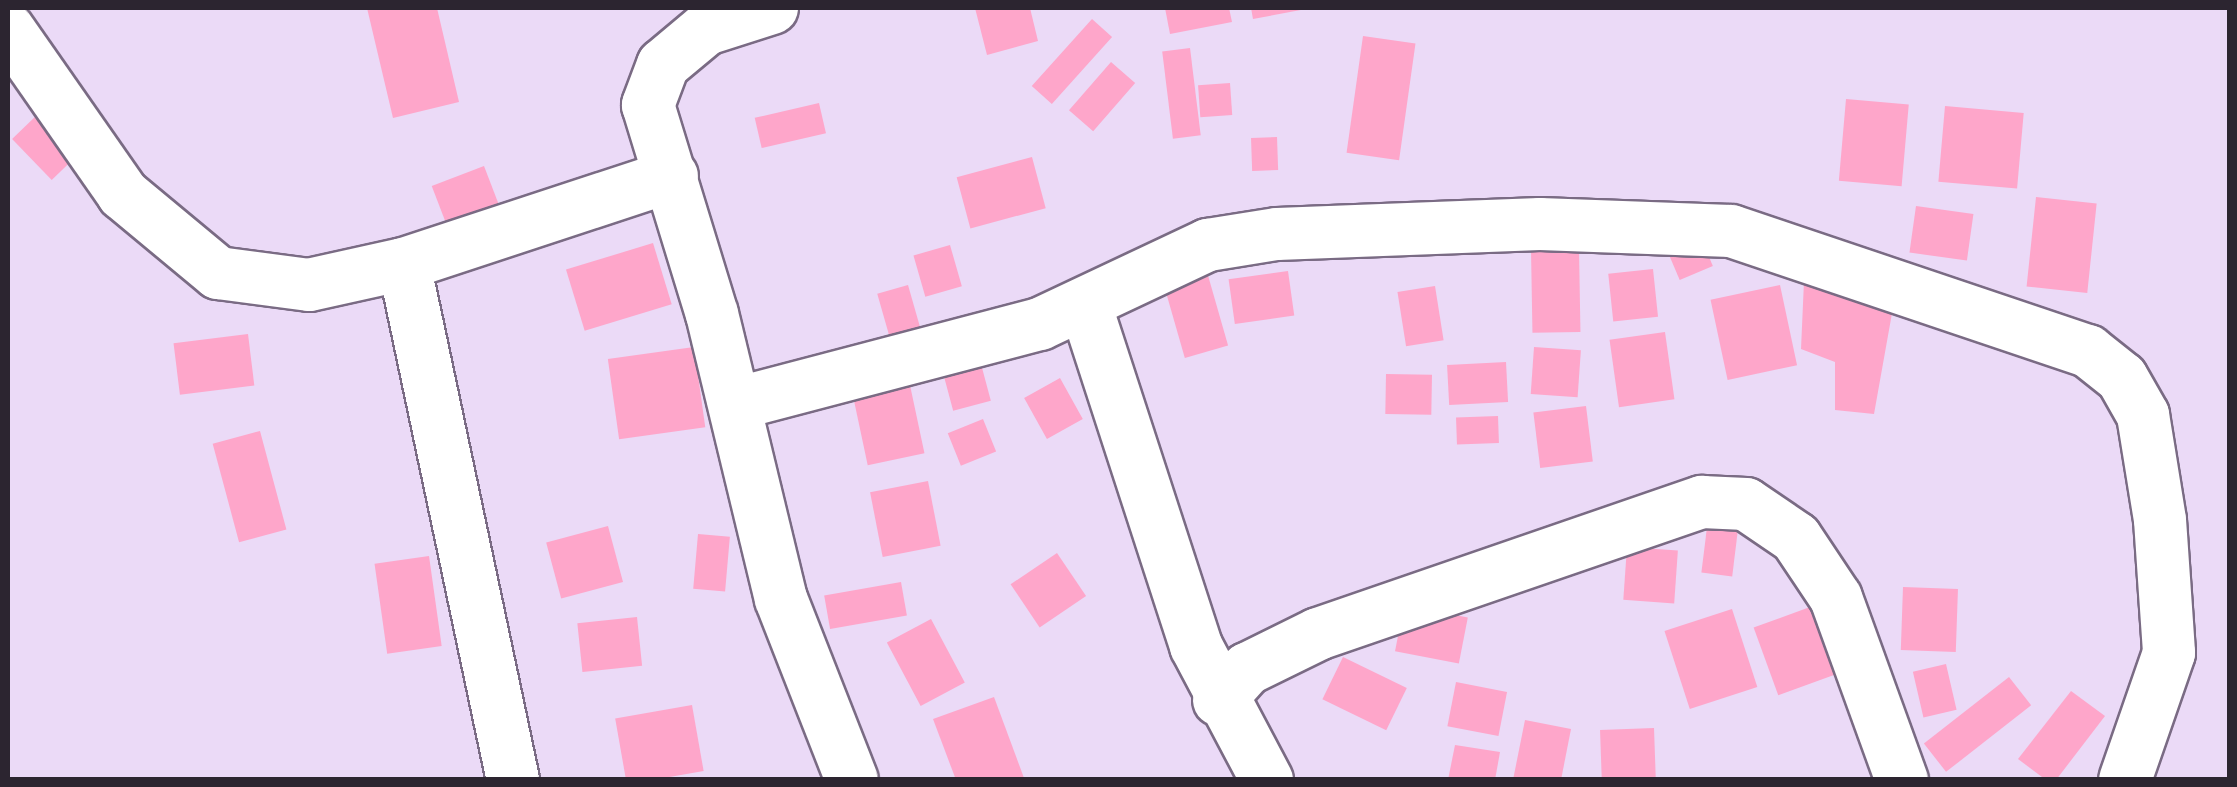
<!DOCTYPE html>
<style>
body{margin:0}
#map{position:relative;width:2237px;height:787px;overflow:hidden;background:#ebdaf7;font-family:"Source Sans 3",sans-serif}
div>[style]{position:absolute}
.building>*{inset:0;background:#fea6ca;transform-origin:0 0}
.roads{filter:drop-shadow(2px 0 #7a6b84) drop-shadow(-2px 0 #7a6b84) drop-shadow(0 2px #7a6b84) drop-shadow(0 -2px #7a6b84)}
.minor>*{height:52px;margin:-26px;padding:0 26px;transform-origin:26px;border-radius:26px;background:#fff}
span{translate:-50% -50%;white-space:nowrap;text-align:center;line-height:1.15;-webkit-text-stroke:8px #ebdaf7;paint-order:stroke}
.frame{position:absolute;inset:0;border:10px solid #2c2530;pointer-events:none}
</style>
<div id="map">
<div class="building">
<div style="clip-path:polygon(367px 8px,437px 8px,459px 102px,393px 118px)"></div>
<div style="clip-path:polygon(975px 8px,1030px 8px,1038px 41px,987px 55px)"></div>
<div style="clip-path:polygon(1165px 8px,1229px 8px,1232px 22px,1170px 34px)"></div>
<div style="clip-path:polygon(1251px 8px,1305px 8px,1306px 9px,1253px 19px)"></div>
<div style="left:1092px;top:19px;width:27px;height:90px;rotate:42deg"></div>
<div style="left:1363px;top:36px;width:53px;height:118px;rotate:8deg"></div>
<div style="left:1190px;top:48px;width:88px;height:28px;rotate:83deg"></div>
<div style="left:1111px;top:62px;width:32px;height:64px;rotate:41deg"></div>
<div style="left:1230px;top:83px;width:32px;height:32px;rotate:86deg"></div>
<div style="left:1846px;top:99px;width:63px;height:82px;rotate:5deg"></div>
<div style="left:819px;top:103px;width:31px;height:66px;rotate:77deg"></div>
<div style="left:1945px;top:106px;width:79px;height:76px;rotate:5deg"></div>
<div style="left:38px;top:114px;width:57px;height:36px;rotate:46deg"></div>
<div style="left:1277px;top:137px;width:33px;height:26px;rotate:88deg"></div>
<div style="left:1032px;top:157px;width:53px;height:78px;rotate:75deg"></div>
<div style="left:484px;top:166px;width:42px;height:56px;rotate:69deg"></div>
<div style="left:2036px;top:197px;width:61px;height:90px;rotate:6deg"></div>
<div style="left:1916px;top:206px;width:58px;height:47px;rotate:8deg"></div>
<div style="left:1698px;top:231px;width:38px;height:36px;rotate:67deg"></div>
<div style="left:653px;top:243px;width:64px;height:91px;rotate:73deg"></div>
<div style="left:950px;top:245px;width:43px;height:38px;rotate:74deg"></div>
<div style="left:1579px;top:249px;width:83px;height:48px;rotate:89deg"></div>
<div style="left:1203px;top:258px;width:91px;height:45px;rotate:74deg"></div>
<div style="left:1653px;top:269px;width:48px;height:45px;rotate:84deg"></div>
<div style="left:1288px;top:271px;width:45px;height:60px;rotate:82deg"></div>
<div style="clip-path:polygon(1804px 281px,1894px 302px,1874px 414px,1835px 410px,1835px 362px,1801px 349px)"></div>
<div style="left:908px;top:285px;width:48px;height:32px;rotate:74deg"></div>
<div style="left:1780px;top:285px;width:82px;height:71px;rotate:78deg"></div>
<div style="left:1435px;top:286px;width:55px;height:38px;rotate:81deg"></div>
<div style="left:1665px;top:332px;width:68px;height:56px;rotate:82deg"></div>
<div style="left:248px;top:334px;width:52px;height:75px;rotate:83deg"></div>
<div style="left:694px;top:347px;width:81px;height:87px;rotate:82deg"></div>
<div style="left:1534px;top:347px;width:47px;height:47px;rotate:4deg"></div>
<div style="left:1506px;top:362px;width:40px;height:59px;rotate:87deg"></div>
<div style="left:981px;top:364px;width:38px;height:39px;rotate:75deg"></div>
<div style="left:907px;top:371px;width:84px;height:58px;rotate:78deg"></div>
<div style="left:1386px;top:374px;width:46px;height:40px;rotate:1deg"></div>
<div style="left:1060px;top:378px;width:47px;height:41px;rotate:61deg"></div>
<div style="left:1586px;top:406px;width:56px;height:53px;rotate:83deg"></div>
<div style="left:1498px;top:416px;width:27px;height:42px;rotate:88deg"></div>
<div style="left:983px;top:419px;width:35px;height:38px;rotate:68deg"></div>
<div style="left:260px;top:431px;width:102px;height:49px;rotate:75deg"></div>
<div style="left:928px;top:481px;width:66px;height:59px;rotate:79deg"></div>
<div style="left:1708px;top:519px;width:31px;height:54px;rotate:7deg"></div>
<div style="left:608px;top:526px;width:58px;height:64px;rotate:75deg"></div>
<div style="left:698px;top:534px;width:32px;height:55px;rotate:5deg"></div>
<div style="left:1627px;top:547px;width:51px;height:53px;rotate:4deg"></div>
<div style="left:1057px;top:553px;width:52px;height:56px;rotate:56deg"></div>
<div style="left:429px;top:556px;width:91px;height:55px;rotate:82deg"></div>
<div style="left:901px;top:582px;width:34px;height:78px;rotate:80deg"></div>
<div style="left:1903px;top:587px;width:55px;height:63px;rotate:2deg"></div>
<div style="left:1404px;top:605px;width:65px;height:47px;rotate:11deg"></div>
<div style="left:1810px;top:607px;width:72px;height:60px;rotate:70deg"></div>
<div style="left:1732px;top:609px;width:82px;height:71px;rotate:72deg"></div>
<div style="left:637px;top:617px;width:49px;height:60px;rotate:84deg"></div>
<div style="left:931px;top:619px;width:72px;height:50px;rotate:62deg"></div>
<div style="left:1343px;top:657px;width:71px;height:47px;rotate:26deg"></div>
<div style="left:1946px;top:664px;width:47px;height:34px;rotate:77deg"></div>
<div style="left:2009px;top:677px;width:36px;height:108px;rotate:52deg"></div>
<div style="left:1456px;top:682px;width:52px;height:45px;rotate:11deg"></div>
<div style="clip-path:polygon(2071px 691px,2105px 716px,2056px 780px,2046px 780px,2018px 759px)"></div>
<div style="clip-path:polygon(994px 697px,1024px 778px,956px 780px,933px 719px)"></div>
<div style="left:692px;top:705px;width:67px;height:78px;rotate:80deg"></div>
<div style="clip-path:polygon(1525px 720px,1571px 729px,1561px 780px,1513px 780px)"></div>
<div style="left:1654px;top:728px;width:52px;height:54px;rotate:88deg"></div>
<div style="clip-path:polygon(1455px 745px,1500px 752px,1495px 780px,1448px 780px)"></div>
</div>
<div class="roads">
<div class="minor">
<div style="left:772px;top:8px;width:69px;rotate:162.3deg"></div>
<div style="left:706px;top:29px;width:56px;rotate:140.1deg"></div>
<div style="left:663px;top:65px;width:43px;rotate:110.6deg"></div>
<div style="left:648px;top:105px;width:219px;rotate:73deg"></div>
<div style="left:712px;top:314px;width:293px;rotate:76.4deg"></div>
<div style="left:781px;top:599px;width:194px;rotate:68.6deg"></div>
<div style="left:8px;top:29px;width:201px;rotate:55.1deg"></div>
<div style="left:123px;top:194px;width:124px;rotate:39.7deg"></div>
<div style="left:218px;top:273px;width:92px;rotate:7.5deg"></div>
<div style="left:309px;top:285px;width:97px;rotate:-12.5deg"></div>
<div style="left:404px;top:264px;width:282px;rotate:-18.2deg"></div>
<div style="left:404px;top:264px;width:527px;rotate:78.07deg"></div>
<div style="left:1085px;top:304px;width:360px;rotate:72deg"></div>
<div style="left:1196px;top:646px;width:152px;rotate:62.1deg"></div>
<div style="left:735px;top:404px;width:315px;rotate:-14.7deg"></div>
<div style="left:1040px;top:324px;width:186px;rotate:-25.2deg"></div>
<div style="left:1208px;top:245px;width:70px;rotate:-9.1deg"></div>
<div style="left:1277px;top:234px;width:263px;rotate:-2.2deg"></div>
<div style="left:1540px;top:224px;width:191px;rotate:2.1deg"></div>
<div style="left:1731px;top:231px;width:377px;rotate:18.6deg"></div>
<div style="left:2088px;top:351px;width:43px;rotate:38.5deg"></div>
<div style="left:2122px;top:378px;width:43px;rotate:60.4deg"></div>
<div style="left:2143px;top:415px;width:106px;rotate:80.8deg"></div>
<div style="left:2160px;top:520px;width:133px;rotate:86.1deg"></div>
<div style="left:2169px;top:653px;width:134px;rotate:109.1deg"></div>
<div style="left:1219px;top:700px;width:42px;rotate:-47.9deg"></div>
<div style="left:1247px;top:669px;width:79px;rotate:-26.2deg"></div>
<div style="left:1318px;top:634px;width:406px;rotate:-19deg"></div>
<div style="left:1702px;top:502px;width:44px;rotate:2.6deg"></div>
<div style="left:1746px;top:504px;width:60px;rotate:34.2deg"></div>
<div style="left:1796px;top:538px;width:72px;rotate:56.3deg"></div>
<div style="left:1836px;top:598px;width:194px;rotate:70.1deg"></div>
</div>
</div>
<div class="frame"></div>
</div>
